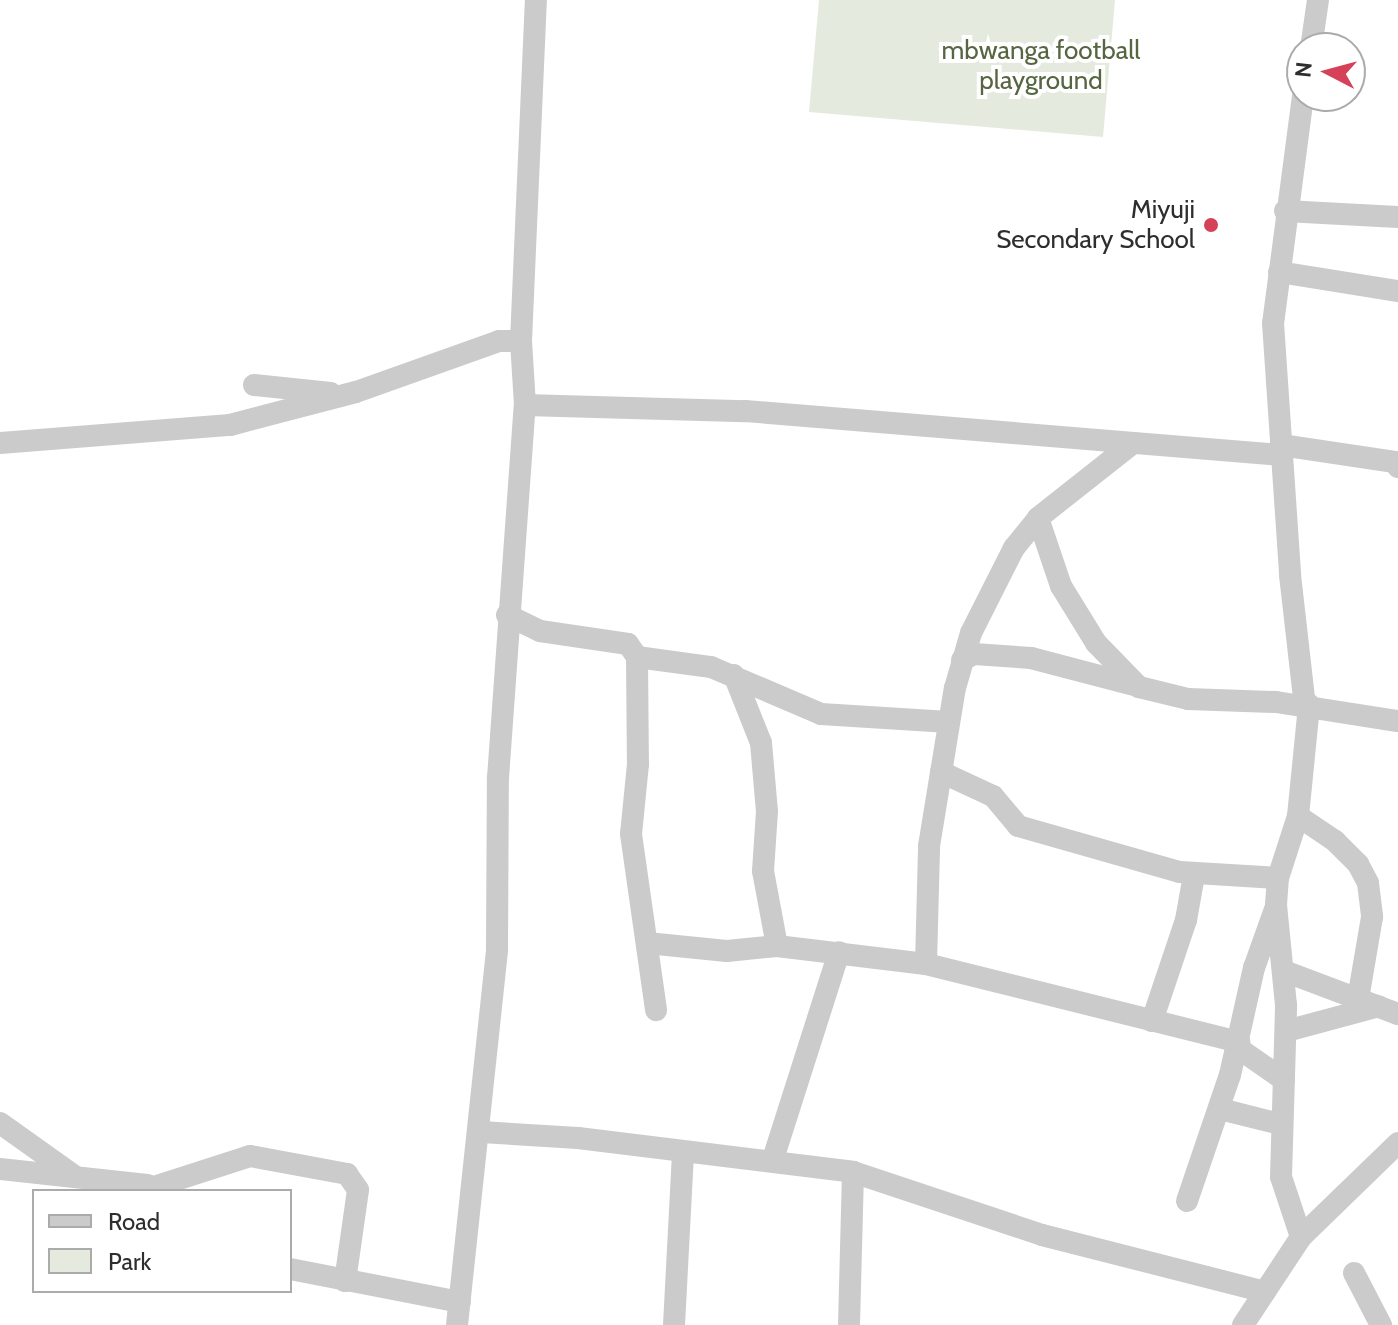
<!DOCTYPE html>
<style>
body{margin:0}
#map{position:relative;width:1398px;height:1325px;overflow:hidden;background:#fff;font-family:Cabin,sans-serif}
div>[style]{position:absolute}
.green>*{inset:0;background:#e5eade}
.minor>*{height:22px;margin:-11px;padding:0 11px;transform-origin:11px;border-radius:11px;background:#cbcbcb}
.dots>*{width:22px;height:22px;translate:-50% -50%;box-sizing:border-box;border:4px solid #fff;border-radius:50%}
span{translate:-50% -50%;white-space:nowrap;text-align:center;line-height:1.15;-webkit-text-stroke:8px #fff;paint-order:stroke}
.park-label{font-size:26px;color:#556640}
.poi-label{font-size:26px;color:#2e2e2e}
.right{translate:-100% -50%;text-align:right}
.legend{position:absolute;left:32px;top:1189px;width:260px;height:104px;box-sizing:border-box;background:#fff;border:2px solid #ababab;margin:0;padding:10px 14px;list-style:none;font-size:24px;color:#2e2e2e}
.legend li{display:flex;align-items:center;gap:16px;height:40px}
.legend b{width:40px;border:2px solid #ababab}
.north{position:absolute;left:1286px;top:32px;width:80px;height:80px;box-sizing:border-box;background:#fff;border:2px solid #ababab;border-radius:50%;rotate:276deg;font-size:22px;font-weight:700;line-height:32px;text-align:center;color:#2e2e2e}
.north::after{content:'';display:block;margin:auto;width:28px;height:36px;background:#d44158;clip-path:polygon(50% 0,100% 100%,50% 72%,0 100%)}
</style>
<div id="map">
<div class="green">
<div style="clip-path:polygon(819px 0,1115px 0,1103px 137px,809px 112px)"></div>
</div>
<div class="minor">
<div style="left:1311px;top:48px;width:49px;rotate:-81.7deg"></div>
<div style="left:1303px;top:96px;width:229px;rotate:97.5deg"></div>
<div style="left:1273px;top:323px;width:253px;rotate:86.1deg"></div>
<div style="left:1290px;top:575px;width:132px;rotate:83.5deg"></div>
<div style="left:1285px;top:211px;width:113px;rotate:3deg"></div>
<div style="left:1279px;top:272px;width:121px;rotate:9.1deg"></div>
<div style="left:254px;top:385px;width:77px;rotate:5.9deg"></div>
<div style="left:525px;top:405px;width:220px;rotate:1.6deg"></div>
<div style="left:745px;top:411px;width:538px;rotate:4.69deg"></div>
<div style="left:0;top:443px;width:231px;rotate:-4.5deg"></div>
<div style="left:230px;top:425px;width:130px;rotate:-14.7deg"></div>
<div style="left:356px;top:392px;width:152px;rotate:-19.6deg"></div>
<div style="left:499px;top:341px;width:22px"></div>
<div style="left:1281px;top:445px;width:115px;rotate:8.5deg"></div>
<div style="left:1395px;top:462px;width:6px;rotate:59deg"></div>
<div style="left:1038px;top:518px;width:72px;rotate:71.3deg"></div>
<div style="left:1061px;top:586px;width:67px;rotate:58.4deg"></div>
<div style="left:1096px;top:643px;width:62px;rotate:45.7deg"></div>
<div style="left:1139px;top:687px;width:50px;rotate:13.8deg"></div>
<div style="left:1188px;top:699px;width:88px;rotate:2deg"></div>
<div style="left:1276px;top:702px;width:123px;rotate:8.9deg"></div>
<div style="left:507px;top:615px;width:37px;rotate:26deg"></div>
<div style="left:540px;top:631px;width:89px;rotate:8.4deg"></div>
<div style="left:628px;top:644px;width:16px;rotate:55deg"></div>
<div style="left:637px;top:657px;width:107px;rotate:89.5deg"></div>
<div style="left:638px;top:764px;width:70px;rotate:95.7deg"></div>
<div style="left:631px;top:834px;width:178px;rotate:81.9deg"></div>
<div style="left:637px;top:657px;width:75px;rotate:7.7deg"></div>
<div style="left:711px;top:667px;width:120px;rotate:23.1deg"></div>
<div style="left:821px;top:714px;width:128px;rotate:3.6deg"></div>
<div style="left:962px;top:660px;width:13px;rotate:-27deg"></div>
<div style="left:974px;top:654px;width:57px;rotate:4deg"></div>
<div style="left:1031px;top:658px;width:106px;rotate:14.7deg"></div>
<div style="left:734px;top:675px;width:73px;rotate:68.3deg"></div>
<div style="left:761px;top:743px;width:68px;rotate:85deg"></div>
<div style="left:767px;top:811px;width:60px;rotate:93.8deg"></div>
<div style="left:763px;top:871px;width:76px;rotate:79.4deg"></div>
<div style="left:941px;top:772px;width:57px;rotate:24.8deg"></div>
<div style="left:993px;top:796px;width:39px;rotate:50deg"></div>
<div style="left:1018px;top:826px;width:168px;rotate:15.9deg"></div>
<div style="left:1180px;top:872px;width:98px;rotate:3.5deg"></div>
<div style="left:1298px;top:816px;width:45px;rotate:34deg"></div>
<div style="left:1335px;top:841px;width:33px;rotate:45deg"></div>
<div style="left:1358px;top:864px;width:21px;rotate:62deg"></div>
<div style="left:1368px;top:883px;width:34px;rotate:83deg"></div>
<div style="left:1372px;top:917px;width:83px;rotate:99.7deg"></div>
<div style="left:647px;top:943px;width:80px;rotate:5.7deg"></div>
<div style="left:727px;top:951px;width:50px;rotate:-5.7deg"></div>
<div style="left:777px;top:946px;width:150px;rotate:6.9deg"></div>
<div style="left:926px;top:964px;width:323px;rotate:14deg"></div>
<div style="left:926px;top:964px;width:118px;rotate:-88.5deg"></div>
<div style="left:929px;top:846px;width:160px;rotate:-80.7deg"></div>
<div style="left:955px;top:688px;width:57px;rotate:-73.8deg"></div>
<div style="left:971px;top:633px;width:95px;rotate:-63.2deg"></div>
<div style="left:1014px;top:548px;width:38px;rotate:-51deg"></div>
<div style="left:1038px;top:518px;width:121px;rotate:-38.3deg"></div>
<div style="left:1284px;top:971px;width:122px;rotate:20.7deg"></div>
<div style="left:1152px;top:1021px;width:107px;rotate:-71.4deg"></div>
<div style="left:1186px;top:920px;width:46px;rotate:-79.9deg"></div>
<div style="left:1286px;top:1031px;width:96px;rotate:-15deg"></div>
<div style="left:1238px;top:1048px;width:56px;rotate:34.8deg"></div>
<div style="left:1220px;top:1109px;width:62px;rotate:14deg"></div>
<div style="left:0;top:1123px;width:93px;rotate:35.4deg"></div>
<div style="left:481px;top:1132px;width:97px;rotate:3.5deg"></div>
<div style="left:578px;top:1138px;width:277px;rotate:7deg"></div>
<div style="left:853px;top:1172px;width:199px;rotate:18.4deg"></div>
<div style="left:1042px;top:1235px;width:230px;rotate:14.3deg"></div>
<div style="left:773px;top:1159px;width:217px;rotate:-72.3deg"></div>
<div style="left:0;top:1169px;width:148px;rotate:6.2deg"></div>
<div style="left:147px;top:1185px;width:12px;rotate:31deg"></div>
<div style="left:154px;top:1187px;width:101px;rotate:-17.9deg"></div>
<div style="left:250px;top:1156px;width:99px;rotate:10.5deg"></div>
<div style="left:347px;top:1174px;width:19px;rotate:55deg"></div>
<div style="left:358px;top:1190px;width:92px;rotate:98.1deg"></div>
<div style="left:1187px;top:1201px;width:133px;rotate:-71.2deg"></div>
<div style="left:1230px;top:1075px;width:110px;rotate:-77.4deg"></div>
<div style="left:1254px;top:968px;width:63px;rotate:-70.4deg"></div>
<div style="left:1301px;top:1237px;width:63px;rotate:-108.4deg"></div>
<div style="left:1281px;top:1177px;width:172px;rotate:-88.3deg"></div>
<div style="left:1286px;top:1005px;width:100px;rotate:-95.7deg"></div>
<div style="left:1276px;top:905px;width:27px;rotate:-86deg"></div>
<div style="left:1278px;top:878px;width:65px;rotate:-72.1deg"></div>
<div style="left:1298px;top:816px;width:112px;rotate:-84.3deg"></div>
<div style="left:290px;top:1269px;width:173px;rotate:11deg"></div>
<div style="left:1354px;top:1273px;width:59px;rotate:62.6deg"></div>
<div style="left:457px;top:1325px;width:378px;rotate:-83.9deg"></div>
<div style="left:497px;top:949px;width:171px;rotate:-89.7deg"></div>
<div style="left:498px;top:778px;width:374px;rotate:-85.9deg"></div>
<div style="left:525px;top:405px;width:64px;rotate:-93.6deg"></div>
<div style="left:521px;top:341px;width:341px;rotate:-87.5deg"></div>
<div style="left:674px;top:1325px;width:172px;rotate:-87deg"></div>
<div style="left:849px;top:1325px;width:153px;rotate:-88.5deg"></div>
<div style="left:1243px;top:1325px;width:105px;rotate:-56.6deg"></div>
<div style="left:1301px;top:1237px;width:135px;rotate:-44.1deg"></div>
</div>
<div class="dots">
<div style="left:1211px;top:225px;background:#d44158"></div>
</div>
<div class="park-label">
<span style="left:1041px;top:66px">mbwanga football<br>playground</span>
</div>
<div class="poi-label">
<span class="right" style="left:1195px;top:225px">Miyuji<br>Secondary School</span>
</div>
<ul class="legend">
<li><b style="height:10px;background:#cbcbcb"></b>Road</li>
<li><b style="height:22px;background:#e5eade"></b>Park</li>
</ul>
<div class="north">N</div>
</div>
